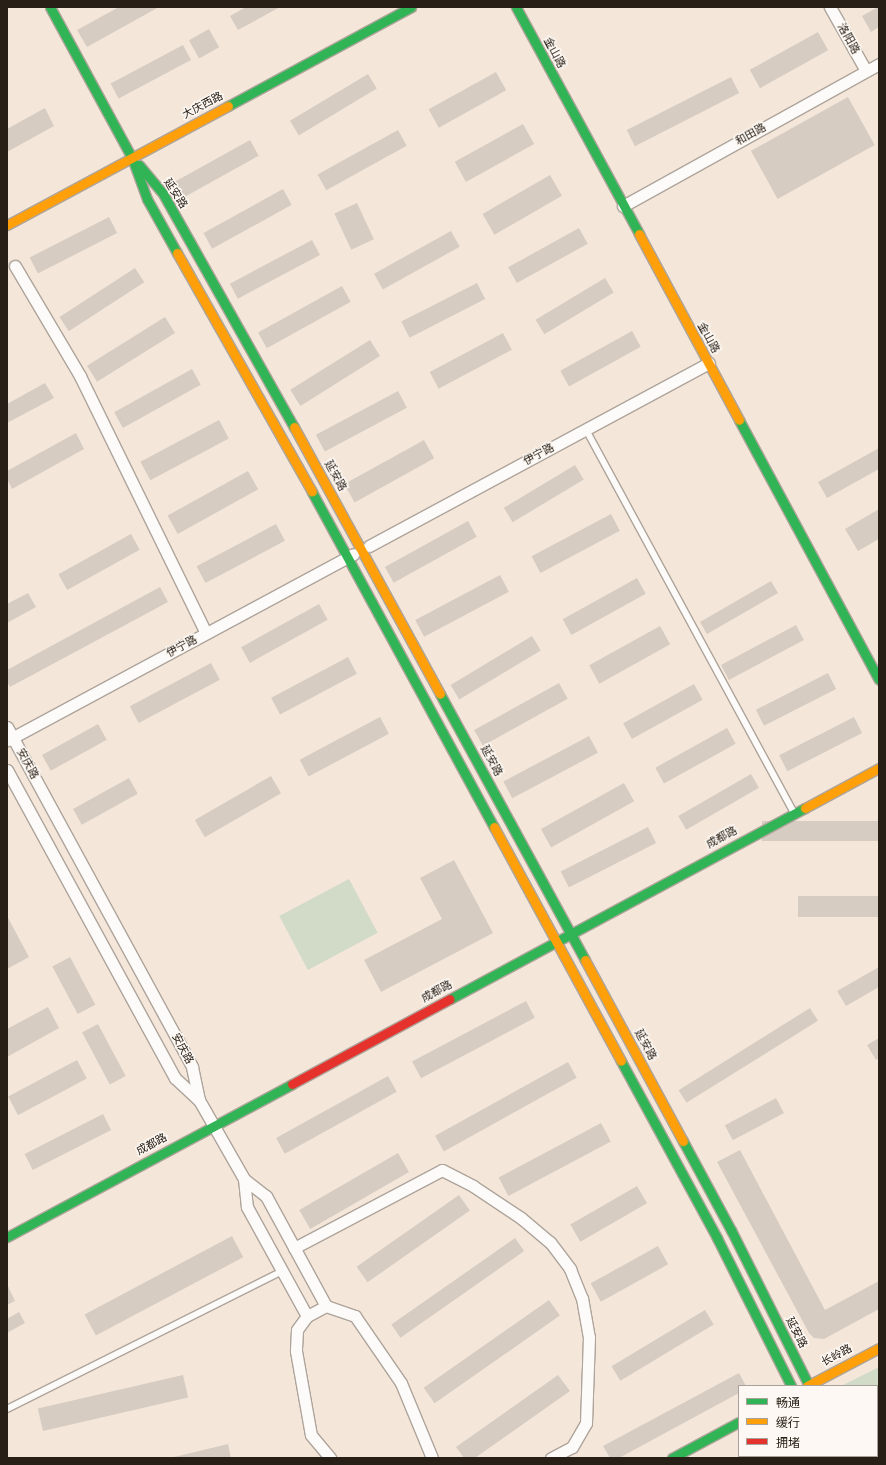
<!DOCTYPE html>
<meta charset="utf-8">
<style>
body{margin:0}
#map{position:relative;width:886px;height:1465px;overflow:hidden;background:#f4e7da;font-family:Figtree,"Noto Sans SC",sans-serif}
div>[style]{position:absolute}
.green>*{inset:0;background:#d2dac8;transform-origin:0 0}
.building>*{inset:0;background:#d7ccc2;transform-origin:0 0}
.roads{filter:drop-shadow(1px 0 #aea49b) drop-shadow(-1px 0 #aea49b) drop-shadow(0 1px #aea49b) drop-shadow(0 -1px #aea49b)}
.lane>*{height:5.5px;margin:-2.75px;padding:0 2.75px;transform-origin:2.75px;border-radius:2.75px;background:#fdfbf9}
.street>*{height:11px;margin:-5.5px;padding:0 5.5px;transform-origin:5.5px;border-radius:5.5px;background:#fdfbf9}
.fast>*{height:9px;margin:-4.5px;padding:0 4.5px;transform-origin:4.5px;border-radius:4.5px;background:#30b455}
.slow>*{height:9px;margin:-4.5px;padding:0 4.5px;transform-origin:4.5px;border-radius:4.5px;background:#ff9f0a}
.jam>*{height:9px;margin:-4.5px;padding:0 4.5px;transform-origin:4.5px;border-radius:4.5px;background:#e5322d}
span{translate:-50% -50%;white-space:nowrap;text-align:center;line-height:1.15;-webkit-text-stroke:3px #fdf8f3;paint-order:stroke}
.street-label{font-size:11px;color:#282017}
.frame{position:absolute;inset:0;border:8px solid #282017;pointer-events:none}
.legend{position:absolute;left:738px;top:1385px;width:140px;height:72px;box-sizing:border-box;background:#fdf8f3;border:1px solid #a8a29b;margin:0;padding:5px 7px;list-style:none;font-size:12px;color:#282017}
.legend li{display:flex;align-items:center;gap:8px;height:20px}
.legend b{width:20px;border:1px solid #a8a29b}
</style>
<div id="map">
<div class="green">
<div style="left:349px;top:879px;width:61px;height:79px;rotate:62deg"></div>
<div style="clip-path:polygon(879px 1367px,879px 1458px,854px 1458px,853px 1456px,877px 1456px,877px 1386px,841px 1386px)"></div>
</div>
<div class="building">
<div style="clip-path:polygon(119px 7px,159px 7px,87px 47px,77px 30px)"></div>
<div style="clip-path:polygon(246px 7px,280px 7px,238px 30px,230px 16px)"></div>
<div style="clip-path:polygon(878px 7px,879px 27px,871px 32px,862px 16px)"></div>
<div style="left:209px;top:29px;width:21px;height:23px;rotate:61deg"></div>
<div style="left:818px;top:32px;width:21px;height:78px;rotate:61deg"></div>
<div style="left:183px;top:45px;width:17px;height:82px;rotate:62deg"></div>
<div style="left:496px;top:72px;width:21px;height:77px;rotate:61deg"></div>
<div style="left:368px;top:74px;width:17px;height:91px;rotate:59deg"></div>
<div style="left:731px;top:77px;width:18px;height:117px;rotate:63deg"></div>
<div style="left:848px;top:97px;width:55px;height:111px;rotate:61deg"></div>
<div style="clip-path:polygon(45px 108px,54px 126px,7px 152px,7px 129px)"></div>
<div style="left:523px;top:124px;width:23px;height:78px;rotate:61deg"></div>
<div style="left:398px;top:130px;width:18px;height:92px;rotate:61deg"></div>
<div style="left:250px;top:140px;width:18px;height:86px;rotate:61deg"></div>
<div style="left:550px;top:175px;width:24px;height:78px;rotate:60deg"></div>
<div style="left:283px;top:189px;width:18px;height:91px;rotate:61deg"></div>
<div style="left:357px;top:203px;width:40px;height:25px;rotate:65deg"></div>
<div style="left:109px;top:217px;width:18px;height:89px;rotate:63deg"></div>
<div style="left:579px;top:228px;width:18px;height:81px;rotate:61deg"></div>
<div style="left:451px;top:231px;width:18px;height:88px;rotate:61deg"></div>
<div style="left:312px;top:240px;width:17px;height:93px;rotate:62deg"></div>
<div style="left:135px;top:268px;width:17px;height:90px;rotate:57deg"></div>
<div style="left:605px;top:278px;width:17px;height:81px;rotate:59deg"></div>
<div style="left:477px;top:283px;width:18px;height:85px;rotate:63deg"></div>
<div style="left:342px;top:286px;width:18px;height:96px;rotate:61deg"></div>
<div style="left:165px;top:317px;width:19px;height:92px;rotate:58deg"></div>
<div style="left:632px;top:331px;width:18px;height:82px;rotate:61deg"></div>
<div style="left:503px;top:333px;width:19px;height:83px;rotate:62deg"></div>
<div style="left:370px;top:340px;width:19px;height:94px;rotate:58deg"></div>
<div style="left:192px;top:369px;width:18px;height:89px;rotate:61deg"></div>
<div style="clip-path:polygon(45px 383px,54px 398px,7px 423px,7px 404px)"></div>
<div style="left:398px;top:391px;width:19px;height:93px;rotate:62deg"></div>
<div style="left:219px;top:420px;width:21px;height:89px;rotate:62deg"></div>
<div style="clip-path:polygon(76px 433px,84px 449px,12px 489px,7px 479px,7px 471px)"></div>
<div style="left:424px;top:440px;width:21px;height:91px;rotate:61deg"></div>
<div style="clip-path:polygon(879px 448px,879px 469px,827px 498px,818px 482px)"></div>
<div style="left:575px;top:465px;width:17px;height:83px;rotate:59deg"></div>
<div style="left:248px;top:471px;width:21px;height:92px;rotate:61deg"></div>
<div style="clip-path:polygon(879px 509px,879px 539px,858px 551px,845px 529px)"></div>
<div style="left:611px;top:514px;width:19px;height:90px;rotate:62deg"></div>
<div style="left:468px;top:521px;width:18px;height:95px;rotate:61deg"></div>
<div style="left:276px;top:524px;width:19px;height:90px;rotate:62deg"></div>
<div style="left:131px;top:534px;width:18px;height:83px;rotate:61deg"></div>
<div style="left:500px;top:575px;width:19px;height:96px;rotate:62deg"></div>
<div style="left:637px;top:578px;width:18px;height:85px;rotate:61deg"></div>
<div style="left:771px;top:581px;width:14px;height:82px;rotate:60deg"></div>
<div style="clip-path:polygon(160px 587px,168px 602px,10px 687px,7px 682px,7px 670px)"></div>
<div style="clip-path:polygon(28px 593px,36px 607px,7px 623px,7px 604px)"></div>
<div style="left:319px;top:604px;width:18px;height:89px;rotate:61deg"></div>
<div style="left:796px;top:625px;width:17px;height:85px;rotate:62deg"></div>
<div style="left:660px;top:626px;width:21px;height:81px;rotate:61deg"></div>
<div style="left:532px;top:636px;width:17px;height:95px;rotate:59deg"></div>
<div style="left:348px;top:657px;width:19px;height:87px;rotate:62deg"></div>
<div style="left:211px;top:663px;width:19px;height:92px;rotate:62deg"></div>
<div style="left:828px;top:673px;width:18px;height:81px;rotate:63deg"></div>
<div style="left:559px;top:683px;width:18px;height:97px;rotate:61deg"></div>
<div style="left:694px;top:684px;width:18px;height:81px;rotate:61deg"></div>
<div style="left:380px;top:717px;width:19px;height:91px;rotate:62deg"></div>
<div style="left:854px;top:717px;width:18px;height:84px;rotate:63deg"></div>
<div style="left:98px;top:724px;width:18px;height:64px;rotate:61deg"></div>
<div style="left:727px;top:728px;width:18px;height:82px;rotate:61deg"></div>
<div style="left:589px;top:736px;width:19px;height:97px;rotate:62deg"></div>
<div style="left:751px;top:774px;width:16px;height:84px;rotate:60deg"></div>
<div style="left:271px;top:776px;width:20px;height:88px;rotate:60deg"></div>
<div style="left:129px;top:778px;width:18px;height:64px;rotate:61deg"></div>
<div style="left:624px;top:783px;width:21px;height:95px;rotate:61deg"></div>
<div style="left:879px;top:821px;width:20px;height:117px;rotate:90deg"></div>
<div style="left:648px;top:827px;width:18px;height:98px;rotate:63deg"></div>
<div style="clip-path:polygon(454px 860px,493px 933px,381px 992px,364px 960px,442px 919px,420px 878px)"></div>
<div style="left:879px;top:896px;width:21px;height:81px;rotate:90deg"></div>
<div style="clip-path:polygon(7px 916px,29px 957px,7px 969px)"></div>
<div style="left:70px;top:957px;width:54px;height:20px;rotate:62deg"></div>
<div style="clip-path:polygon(879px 967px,879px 987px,846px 1006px,837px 991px)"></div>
<div style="left:526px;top:1001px;width:19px;height:129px;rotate:62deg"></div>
<div style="clip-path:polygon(48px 1007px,59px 1028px,7px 1057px,7px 1029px)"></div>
<div style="left:810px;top:1008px;width:15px;height:155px;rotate:58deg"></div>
<div style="left:98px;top:1024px;width:59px;height:18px;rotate:62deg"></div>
<div style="clip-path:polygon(879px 1038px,879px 1058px,876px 1060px,867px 1045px)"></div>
<div style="left:77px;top:1060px;width:21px;height:78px;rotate:62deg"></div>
<div style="left:568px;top:1062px;width:18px;height:152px;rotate:61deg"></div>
<div style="left:388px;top:1076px;width:18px;height:128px;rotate:61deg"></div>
<div style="left:776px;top:1098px;width:17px;height:58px;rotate:62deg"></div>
<div style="left:103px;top:1114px;width:18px;height:88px;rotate:63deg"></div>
<div style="left:601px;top:1123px;width:21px;height:116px;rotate:62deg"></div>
<div style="clip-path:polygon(740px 1150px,825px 1310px,879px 1281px,879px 1309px,824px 1339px,814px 1338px,809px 1333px,717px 1162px)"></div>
<div style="left:398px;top:1153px;width:22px;height:114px;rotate:60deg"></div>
<div style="left:637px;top:1186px;width:20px;height:77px;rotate:60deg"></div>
<div style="left:459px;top:1195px;width:19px;height:125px;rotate:55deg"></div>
<div style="left:232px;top:1236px;width:24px;height:167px;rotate:62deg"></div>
<div style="left:515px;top:1238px;width:16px;height:151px;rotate:55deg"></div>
<div style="left:658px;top:1246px;width:21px;height:77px;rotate:61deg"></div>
<div style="clip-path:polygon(7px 1284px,15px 1301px,7px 1305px)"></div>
<div style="left:549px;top:1300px;width:19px;height:153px;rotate:55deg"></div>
<div style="left:705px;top:1310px;width:17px;height:109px;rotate:59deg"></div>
<div style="clip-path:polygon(19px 1312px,25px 1323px,7px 1333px,7px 1319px)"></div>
<div style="clip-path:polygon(739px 1373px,746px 1386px,739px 1386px,739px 1393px,619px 1458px,610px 1458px,603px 1446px)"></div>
<div style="left:183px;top:1375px;width:23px;height:149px;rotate:77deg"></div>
<div style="clip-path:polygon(558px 1375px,570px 1391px,475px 1458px,464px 1458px,456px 1447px)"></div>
<div style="clip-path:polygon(228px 1444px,231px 1458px,174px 1458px,174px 1457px)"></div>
</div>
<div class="roads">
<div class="lane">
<div style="left:586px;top:429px;width:436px;rotate:61.5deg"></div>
<div style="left:7px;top:1409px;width:308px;rotate:-26.6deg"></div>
</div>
<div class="street">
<div style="left:830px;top:7px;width:73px;rotate:60.6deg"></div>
<div style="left:623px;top:206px;width:293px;rotate:-29deg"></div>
<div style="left:15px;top:266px;width:128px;rotate:59.4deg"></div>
<div style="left:80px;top:376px;width:286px;rotate:63.9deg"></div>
<div style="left:369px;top:546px;width:386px;rotate:-28.3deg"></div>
<div style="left:7px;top:727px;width:387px;rotate:61.4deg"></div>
<div style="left:192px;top:1067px;width:34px;rotate:78deg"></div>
<div style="left:8px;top:740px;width:392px;rotate:-28.3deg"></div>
<div style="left:7px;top:770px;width:351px;rotate:61.4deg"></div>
<div style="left:175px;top:1078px;width:33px;rotate:43deg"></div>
<div style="left:199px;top:1100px;width:91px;rotate:60.3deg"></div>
<div style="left:244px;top:1179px;width:28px;rotate:38deg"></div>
<div style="left:266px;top:1196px;width:125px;rotate:61.4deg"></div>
<div style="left:326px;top:1306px;width:31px;rotate:19deg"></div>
<div style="left:355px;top:1316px;width:81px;rotate:55.5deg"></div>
<div style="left:401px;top:1383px;width:81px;rotate:67.5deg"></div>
<div style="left:244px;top:1179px;width:28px;rotate:84deg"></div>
<div style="left:247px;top:1207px;width:124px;rotate:61.2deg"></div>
<div style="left:294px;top:1248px;width:167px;rotate:-27.8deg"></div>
<div style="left:442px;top:1170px;width:35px;rotate:27deg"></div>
<div style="left:473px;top:1186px;width:58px;rotate:33.7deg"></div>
<div style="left:521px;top:1218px;width:38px;rotate:40deg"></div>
<div style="left:550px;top:1242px;width:34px;rotate:53deg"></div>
<div style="left:570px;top:1269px;width:31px;rotate:68deg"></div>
<div style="left:582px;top:1298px;width:40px;rotate:80deg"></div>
<div style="left:589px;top:1337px;width:86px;rotate:92deg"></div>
<div style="left:586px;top:1423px;width:28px;rotate:120deg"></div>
<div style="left:572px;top:1447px;width:24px;rotate:152deg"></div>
<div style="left:326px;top:1306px;width:21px;rotate:152deg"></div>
<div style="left:307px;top:1316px;width:17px;rotate:126deg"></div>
<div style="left:297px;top:1330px;width:21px;rotate:93deg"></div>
<div style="left:296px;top:1351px;width:85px;rotate:79.9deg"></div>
<div style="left:311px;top:1435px;width:30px;rotate:50deg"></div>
</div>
<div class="fast">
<div style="left:50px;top:7px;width:172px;rotate:61.5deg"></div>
<div style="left:132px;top:158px;width:44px;rotate:69.9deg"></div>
<div style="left:147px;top:199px;width:62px;rotate:60.9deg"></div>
<div style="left:516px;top:7px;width:258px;rotate:61.5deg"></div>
<div style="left:228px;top:106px;width:208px;rotate:-28.4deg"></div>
<div style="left:139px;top:165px;width:35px;rotate:50deg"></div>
<div style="left:162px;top:192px;width:270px;rotate:60.7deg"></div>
<div style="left:739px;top:420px;width:295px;rotate:61.7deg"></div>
<div style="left:312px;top:492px;width:381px;rotate:61.5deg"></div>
<div style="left:440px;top:694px;width:303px;rotate:61.4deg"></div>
<div style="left:450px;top:999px;width:403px;rotate:-28.3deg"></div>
<div style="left:621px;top:1061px;width:201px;rotate:61.5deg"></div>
<div style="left:717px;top:1238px;width:165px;rotate:63.4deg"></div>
<div style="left:683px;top:1141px;width:101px;rotate:61.7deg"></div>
<div style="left:731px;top:1230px;width:174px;rotate:63.4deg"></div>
<div style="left:7px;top:1237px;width:323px;rotate:-28.2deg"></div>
<div style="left:672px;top:1458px;width:76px;rotate:-28.2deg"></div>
</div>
<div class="slow">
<div style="left:7px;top:225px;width:251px;rotate:-28.3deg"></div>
<div style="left:639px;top:234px;width:211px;rotate:61.7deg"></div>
<div style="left:177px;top:253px;width:274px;rotate:60.5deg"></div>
<div style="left:294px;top:427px;width:304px;rotate:61.3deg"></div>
<div style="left:805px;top:808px;width:84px;rotate:-28.4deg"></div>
<div style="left:494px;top:827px;width:266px;rotate:61.5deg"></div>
<div style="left:585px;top:960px;width:206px;rotate:61.6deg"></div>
<div style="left:807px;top:1386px;width:81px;rotate:-27.8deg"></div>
<div style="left:848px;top:1456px;width:3px;rotate:45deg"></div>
</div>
<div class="jam">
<div style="left:292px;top:1084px;width:179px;rotate:-28.3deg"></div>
<div style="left:830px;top:1456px;width:2px;rotate:63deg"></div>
</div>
</div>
<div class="street-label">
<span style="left:848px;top:39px;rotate:61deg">洛阳路</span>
<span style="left:554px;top:53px;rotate:62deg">金山路</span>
<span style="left:203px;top:106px;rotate:-28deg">大庆西路</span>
<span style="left:751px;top:135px;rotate:-29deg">和田路</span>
<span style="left:175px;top:194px;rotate:57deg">延安路</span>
<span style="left:708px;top:338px;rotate:61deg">金山路</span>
<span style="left:539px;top:455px;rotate:-28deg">伊宁路</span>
<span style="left:335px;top:476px;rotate:61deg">延安路</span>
<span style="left:182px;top:647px;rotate:-28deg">伊宁路</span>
<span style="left:491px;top:761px;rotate:62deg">延安路</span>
<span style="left:27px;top:764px;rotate:61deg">安庆路</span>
<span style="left:722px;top:838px;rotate:-28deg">成都路</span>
<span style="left:437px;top:992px;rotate:-28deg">成都路</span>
<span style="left:645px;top:1045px;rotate:62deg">延安路</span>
<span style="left:182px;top:1049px;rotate:62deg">安庆路</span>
<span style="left:152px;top:1145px;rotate:-28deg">成都路</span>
<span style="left:796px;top:1333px;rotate:63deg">延安路</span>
<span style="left:837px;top:1356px;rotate:-28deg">长岭路</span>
</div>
<div class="frame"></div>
<ul class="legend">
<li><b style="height:5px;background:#30b455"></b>畅通</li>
<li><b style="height:5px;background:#ff9f0a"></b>缓行</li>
<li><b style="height:5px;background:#e5322d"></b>拥堵</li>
</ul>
</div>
